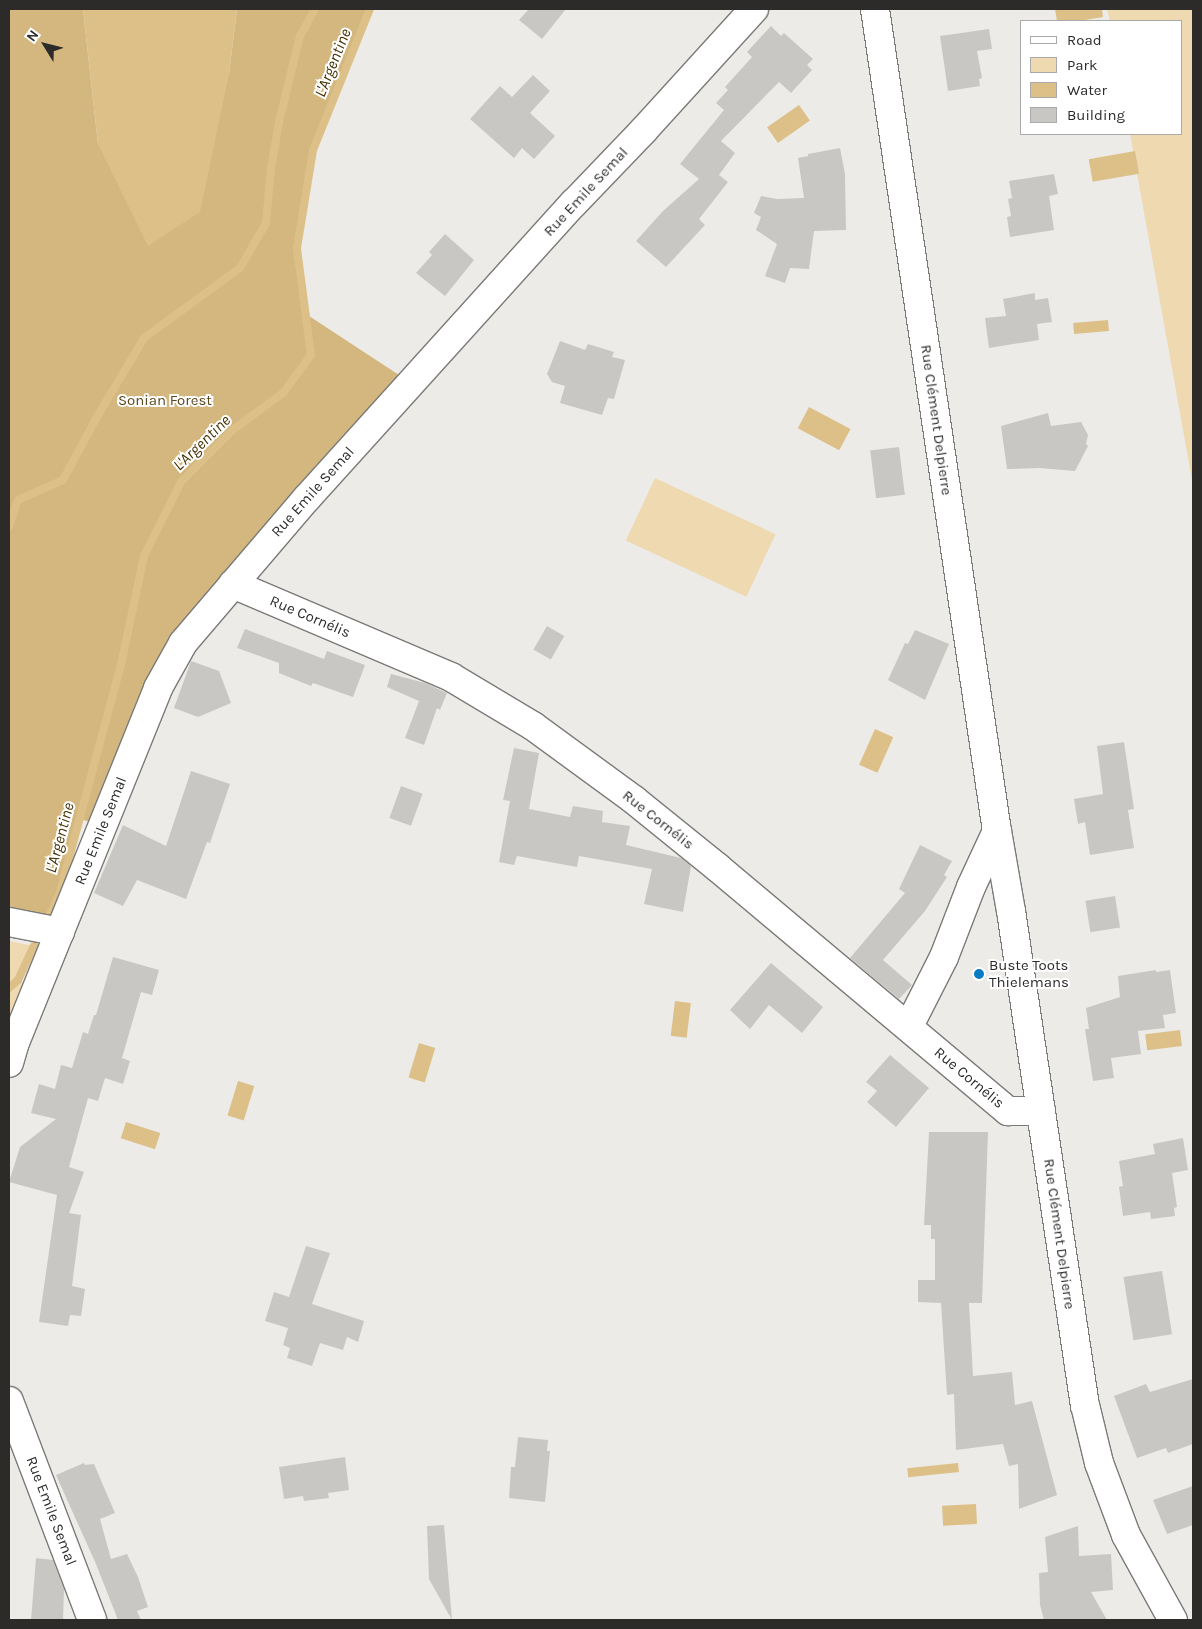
<!DOCTYPE html>
<meta charset="utf-8">
<style>
body{margin:0}
#map{position:relative;width:1202px;height:1629px;overflow:hidden;background:#edebe8;font-family:Karla,sans-serif}
div>[style]{position:absolute}
.green>*{inset:0;background:#eed9b0;transform-origin:0 0}
.forest>*{inset:0;background:#d3b77f}
.water>*{inset:0;background:#dcc088;transform-origin:0 0}
.stream>*{height:8px;margin:-4px;padding:0 4px;transform-origin:4px;border-radius:4px;background:#dcc088}
.building>*{inset:0;background:#c9c7c4;transform-origin:0 0}
.roads{filter:drop-shadow(1px 0 #7c7a78) drop-shadow(-1px 0 #7c7a78) drop-shadow(0 1px #7c7a78) drop-shadow(0 -1px #7c7a78)}
.minor>*{height:28px;margin:-14px;padding:0 14px;transform-origin:14px;border-radius:14px;background:#fff}
.dots>*{width:14px;height:14px;translate:-50% -50%;box-sizing:border-box;border:2px solid #fff;border-radius:50%}
span{translate:-50% -50%;white-space:nowrap;text-align:center;line-height:1.15;-webkit-text-stroke:4px #fff;paint-order:stroke}
.street-label{font-size:15px;color:#2c2b2a}
.park-label{font-size:15px;color:#5c481d}
.poi-label{font-size:15px;color:#2c2b2a}
.left{translate:0 -50%;text-align:left}
.water-label{font-size:16px;color:#453203;font-style:italic}
.frame{position:absolute;inset:0;border:10px solid #2c2b2a;pointer-events:none}
.legend{position:absolute;left:1020px;top:20px;width:162px;height:115px;box-sizing:border-box;background:#fff;border:1px solid #abaaaa;margin:0;padding:6px 9px;list-style:none;font-size:15px;color:#2c2b2a}
.legend li{display:flex;align-items:center;gap:10px;height:25px}
.legend b{width:25px;border:1px solid #abaaaa}
.north{position:absolute;left:20px;top:20px;width:50px;height:50px;-webkit-text-stroke:4px #fff;paint-order:stroke;rotate:306deg;font-size:14px;font-weight:700;line-height:20px;text-align:center;color:#2c2b2a}
.north::after{content:'';display:block;margin:auto;width:18px;height:22px;background:#2c2b2a;clip-path:polygon(50% 0,100% 100%,50% 72%,0 100%)}
</style>
<div id="map">
<div class="green">
<div style="clip-path:polygon(1107px 9px,1193px 9px,1193px 486px,1130px 134px,1181px 134px,1181px 21px,1110px 21px)"></div>
<div style="left:655px;top:478px;width:133px;height:69px;rotate:25deg"></div>
<div style="clip-path:polygon(9px 941px,34px 946px,18px 980px,26px 984px,9px 1027px)"></div>
</div>
<div class="forest">
<div style="clip-path:polygon(9px 9px,83px 9px,98px 144px,229px 74px,237px 9px,370px 9px,313px 150px,297px 248px,306px 314px,399px 375px,296px 490px,175px 637px,137px 700px,90px 822px,80px 819px,60px 892px,49px 917px,9px 909px)"></div>
</div>
<div class="water">
<div style="clip-path:polygon(83px 9px,237px 9px,229px 74px,200px 212px,148px 246px,98px 144px)"></div>
<div style="clip-path:polygon(1055px 9px,1102px 9px,1103px 17px,1079px 21px,1057px 21px)"></div>
<div style="left:799px;top:105px;width:19px;height:39px;rotate:55deg"></div>
<div style="left:1135px;top:151px;width:23px;height:47px;rotate:80deg"></div>
<div style="left:1108px;top:320px;width:11px;height:35px;rotate:85deg"></div>
<div style="left:809px;top:407px;width:47px;height:24px;rotate:28deg"></div>
<div style="left:875px;top:729px;width:20px;height:39px;rotate:24deg"></div>
<div style="left:675px;top:1001px;width:16px;height:35px;rotate:7deg"></div>
<div style="left:1180px;top:1030px;width:16px;height:35px;rotate:83deg"></div>
<div style="left:419px;top:1043px;width:17px;height:36px;rotate:17deg"></div>
<div style="left:238px;top:1081px;width:17px;height:36px;rotate:17deg"></div>
<div style="left:126px;top:1122px;width:36px;height:17px;rotate:18deg"></div>
<div style="left:958px;top:1463px;width:9px;height:51px;rotate:84deg"></div>
<div style="left:976px;top:1504px;width:20px;height:34px;rotate:87deg"></div>
</div>
<div class="stream">
<div style="left:9px;top:527px;width:28px;rotate:-72deg"></div>
<div style="left:18px;top:500px;width:49px;rotate:-24deg"></div>
<div style="left:63px;top:480px;width:74px;rotate:-61.7deg"></div>
<div style="left:98px;top:415px;width:90px;rotate:-59.1deg"></div>
<div style="left:144px;top:338px;width:119px;rotate:-36.1deg"></div>
<div style="left:240px;top:268px;width:52px;rotate:-60deg"></div>
<div style="left:266px;top:223px;width:55px;rotate:-84.8deg"></div>
<div style="left:271px;top:168px;width:47px;rotate:-80.1deg"></div>
<div style="left:279px;top:122px;width:89px;rotate:-76.3deg"></div>
<div style="left:300px;top:36px;width:31px;rotate:-61deg"></div>
<div style="left:49px;top:917px;width:27px;rotate:-66deg"></div>
<div style="left:60px;top:892px;width:235px;rotate:-75deg"></div>
<div style="left:121px;top:665px;width:111px;rotate:-78.1deg"></div>
<div style="left:144px;top:556px;width:83px;rotate:-63.4deg"></div>
<div style="left:181px;top:482px;width:75px;rotate:-45deg"></div>
<div style="left:234px;top:429px;width:61px;rotate:-36.3deg"></div>
<div style="left:283px;top:393px;width:47px;rotate:-53.6deg"></div>
<div style="left:311px;top:355px;width:108px;rotate:-97.5deg"></div>
<div style="left:297px;top:248px;width:99px;rotate:-80.7deg"></div>
<div style="left:313px;top:150px;width:152px;rotate:-68deg"></div>
<div style="left:9px;top:988px;width:12px;rotate:-42deg"></div>
<div style="left:18px;top:980px;width:38px;rotate:-65deg"></div>
</div>
<div class="building">
<div style="clip-path:polygon(529px 9px,566px 9px,542px 39px,519px 20px)"></div>
<div style="clip-path:polygon(771px 26px,781px 36px,784px 33px,813px 59px,807px 65px,812px 70px,791px 93px,779px 82px,721px 141px,735px 153px,719px 175px,728px 182px,699px 219px,705px 225px,666px 267px,636px 241px,663px 211px,699px 179px,680px 164px,724px 110px,716px 103px,728px 90px,725px 87px,752px 57px,747px 52px)"></div>
<div style="clip-path:polygon(989px 29px,992px 49px,977px 51px,982px 78px,979px 79px,980px 86px,948px 91px,940px 36px)"></div>
<div style="clip-path:polygon(533px 75px,550px 91px,530px 113px,555px 136px,534px 159px,522px 148px,514px 158px,470px 119px,500px 86px,512px 97px)"></div>
<div style="clip-path:polygon(840px 148px,845px 174px,846px 230px,814px 231px,809px 269px,790px 268px,785px 283px,765px 276px,777px 244px,756px 230px,761px 217px,754px 213px,761px 196px,777px 199px,804px 198px,798px 158px,808px 156px,808px 154px)"></div>
<div style="clip-path:polygon(1054px 174px,1058px 194px,1049px 196px,1054px 230px,1010px 237px,1007px 217px,1011px 216px,1008px 199px,1012px 198px,1009px 181px)"></div>
<div style="clip-path:polygon(445px 234px,474px 260px,445px 296px,416px 273px,432px 255px,429px 252px)"></div>
<div style="clip-path:polygon(1035px 293px,1035px 300px,1048px 298px,1052px 322px,1037px 324px,1039px 340px,989px 348px,985px 318px,1006px 316px,1003px 299px)"></div>
<div style="clip-path:polygon(560px 341px,585px 350px,588px 344px,614px 352px,612px 357px,625px 360px,614px 399px,608px 398px,602px 415px,560px 403px,565px 386px,552px 382px,547px 374px)"></div>
<div style="clip-path:polygon(1048px 413px,1051px 426px,1081px 422px,1088px 435px,1086px 444px,1088px 446px,1075px 471px,1040px 468px,1007px 469px,1001px 426px)"></div>
<div style="left:899px;top:447px;width:48px;height:29px;rotate:83deg"></div>
<div style="left:547px;top:626px;width:20px;height:27px;rotate:30deg"></div>
<div style="clip-path:polygon(245px 629px,324px 659px,327px 651px,365px 665px,353px 697px,313px 683px,311px 686px,279px 673px,279px 663px,237px 648px)"></div>
<div style="clip-path:polygon(915px 630px,949px 644px,925px 700px,888px 680px,905px 643px,908px 644px)"></div>
<div style="clip-path:polygon(191px 661px,219px 671px,231px 703px,198px 717px,174px 708px)"></div>
<div style="clip-path:polygon(391px 674px,425px 683px,447px 693px,440px 710px,437px 708px,424px 745px,405px 738px,419px 701px,387px 687px)"></div>
<div style="clip-path:polygon(1124px 742px,1134px 809px,1128px 810px,1134px 848px,1090px 855px,1085px 822px,1078px 824px,1074px 799px,1103px 794px,1097px 746px)"></div>
<div style="clip-path:polygon(514px 748px,539px 753px,529px 809px,570px 817px,573px 806px,603px 811px,602px 822px,630px 826px,626px 845px,681px 858px,691px 866px,683px 912px,644px 904px,652px 869px,579px 856px,577px 867px,517px 856px,514px 865px,499px 862px,510px 801px,503px 800px)"></div>
<div style="clip-path:polygon(191px 771px,230px 784px,210px 843px,207px 842px,186px 899px,137px 880px,123px 906px,94px 893px,123px 825px,166px 846px)"></div>
<div style="left:401px;top:786px;width:23px;height:34px;rotate:20deg"></div>
<div style="clip-path:polygon(920px 845px,952px 861px,944px 875px,947px 877px,925px 911px,883px 960px,912px 985px,899px 999px,850px 958px,905px 893px,899px 889px)"></div>
<div style="left:1115px;top:896px;width:32px;height:30px;rotate:81deg"></div>
<div style="clip-path:polygon(113px 957px,159px 970px,152px 995px,141px 992px,122px 1058px,130px 1061px,123px 1084px,105px 1078px,98px 1101px,88px 1098px,69px 1167px,84px 1172px,69px 1213px,81px 1215px,72px 1286px,85px 1289px,81px 1316px,70px 1315px,68px 1326px,39px 1322px,57px 1195px,9px 1182px,20px 1147px,56px 1119px,31px 1113px,39px 1084px,55px 1089px,61px 1065px,72px 1068px,83px 1032px,88px 1034px,94px 1015px,96px 1015px)"></div>
<div style="clip-path:polygon(771px 963px,823px 1007px,802px 1033px,769px 1005px,750px 1029px,730px 1010px)"></div>
<div style="clip-path:polygon(1156px 970px,1156px 972px,1170px 970px,1176px 1013px,1163px 1015px,1165px 1028px,1138px 1031px,1141px 1054px,1111px 1058px,1114px 1078px,1093px 1081px,1085px 1029px,1089px 1029px,1086px 1008px,1120px 997px,1118px 976px)"></div>
<div style="clip-path:polygon(890px 1055px,929px 1088px,896px 1127px,867px 1102px,877px 1091px,866px 1082px)"></div>
<div style="clip-path:polygon(929px 1132px,988px 1132px,982px 1303px,969px 1303px,973px 1376px,1012px 1372px,1015px 1405px,1032px 1401px,1057px 1495px,1019px 1509px,1018px 1464px,1009px 1466px,1003px 1444px,956px 1450px,954px 1394px,947px 1395px,941px 1303px,918px 1302px,918px 1280px,935px 1280px,935px 1239px,931px 1239px,931px 1225px,924px 1225px)"></div>
<div style="clip-path:polygon(1183px 1138px,1188px 1170px,1172px 1173px,1177px 1207px,1174px 1208px,1175px 1216px,1151px 1219px,1150px 1212px,1123px 1216px,1119px 1187px,1123px 1186px,1119px 1161px,1155px 1154px,1153px 1144px)"></div>
<div style="clip-path:polygon(306px 1246px,330px 1253px,312px 1304px,364px 1321px,358px 1342px,347px 1337px,343px 1350px,320px 1343px,312px 1366px,287px 1358px,290px 1348px,283px 1345px,288px 1328px,265px 1321px,274px 1292px,289px 1297px)"></div>
<div style="left:1162px;top:1271px;width:64px;height:39px;rotate:81deg"></div>
<div style="clip-path:polygon(1193px 1379px,1193px 1444px,1168px 1453px,1166px 1448px,1137px 1458px,1114px 1396px,1146px 1384px,1150px 1392px)"></div>
<div style="clip-path:polygon(518px 1437px,548px 1440px,547px 1451px,550px 1451px,545px 1502px,509px 1498px,511px 1467px,515px 1467px)"></div>
<div style="clip-path:polygon(345px 1457px,349px 1490px,328px 1493px,329px 1498px,304px 1501px,303px 1496px,284px 1499px,279px 1467px)"></div>
<div style="clip-path:polygon(84px 1463px,85px 1465px,94px 1464px,115px 1513px,100px 1519px,111px 1559px,127px 1554px,138px 1577px,148px 1607px,137px 1611px,141px 1620px,118px 1620px,96px 1564px,56px 1475px)"></div>
<div style="clip-path:polygon(1193px 1486px,1193px 1525px,1167px 1534px,1153px 1500px)"></div>
<div style="clip-path:polygon(444px 1525px,452px 1620px,429px 1579px,427px 1526px)"></div>
<div style="clip-path:polygon(1078px 1526px,1079px 1556px,1111px 1554px,1113px 1590px,1091px 1592px,1107px 1620px,1044px 1620px,1040px 1605px,1039px 1573px,1048px 1572px,1045px 1537px)"></div>
<div style="clip-path:polygon(36px 1558px,53px 1560px,64px 1589px,63px 1620px,31px 1620px)"></div>
</div>
<div class="roads">
<div class="minor">
<div style="left:875px;top:9px;width:831px;rotate:81.56deg"></div>
<div style="left:997px;top:831px;width:81px;rotate:80.1deg"></div>
<div style="left:1011px;top:911px;width:500px;rotate:81.5deg"></div>
<div style="left:1085px;top:1405px;width:60px;rotate:76.4deg"></div>
<div style="left:1099px;top:1463px;width:77px;rotate:69.4deg"></div>
<div style="left:1126px;top:1535px;width:97px;rotate:61.1deg"></div>
<div style="left:233px;top:584px;width:237px;rotate:23.1deg"></div>
<div style="left:451px;top:677px;width:96px;rotate:30.9deg"></div>
<div style="left:533px;top:726px;width:125px;rotate:36.2deg"></div>
<div style="left:634px;top:800px;width:107px;rotate:38.9deg"></div>
<div style="left:717px;top:867px;width:380px;rotate:40deg"></div>
<div style="left:1008px;top:1111px;width:33px"></div>
<div style="left:9px;top:922px;width:52px;rotate:11.1deg"></div>
<div style="left:909px;top:1026px;width:77px;rotate:-63.1deg"></div>
<div style="left:944px;top:957px;width:75px;rotate:-68.9deg"></div>
<div style="left:971px;top:887px;width:62px;rotate:-65.1deg"></div>
<div style="left:9px;top:1063px;width:19px;rotate:-74deg"></div>
<div style="left:14px;top:1045px;width:385px;rotate:-68deg"></div>
<div style="left:158px;top:688px;width:51px;rotate:-60.9deg"></div>
<div style="left:183px;top:643px;width:191px;rotate:-49.5deg"></div>
<div style="left:307px;top:498px;width:398px;rotate:-47.9deg"></div>
<div style="left:574px;top:203px;width:100px;rotate:-46.2deg"></div>
<div style="left:643px;top:131px;width:165px;rotate:-47.7deg"></div>
<div style="left:9px;top:1401px;width:234px;rotate:69.2deg"></div>
</div>
</div>
<div class="dots">
<div style="left:979px;top:974px;background:#097ac4"></div>
</div>
<div class="street-label">
<span style="left:586px;top:192px;rotate:-47deg">Rue Emile Semal</span>
<span style="left:936px;top:420px;rotate:82deg">Rue Clément Delpierre</span>
<span style="left:313px;top:492px;rotate:-48deg">Rue Emile Semal</span>
<span style="left:310px;top:617px;rotate:23deg">Rue Cornélis</span>
<span style="left:658px;top:820px;rotate:38deg">Rue Cornélis</span>
<span style="left:101px;top:831px;rotate:-68deg">Rue Emile Semal</span>
<span style="left:969px;top:1078px;rotate:40deg">Rue Cornélis</span>
<span style="left:1059px;top:1234px;rotate:82deg">Rue Clément Delpierre</span>
<span style="left:51px;top:1511px;rotate:69deg">Rue Emile Semal</span>
</div>
<div class="park-label">
<span style="left:165px;top:401px">Sonian Forest</span>
</div>
<div class="poi-label">
<span class="left" style="left:989px;top:974px">Buste Toots<br>Thielemans</span>
</div>
<div class="water-label">
<span style="left:333px;top:63px;rotate:-68deg">L'Argentine</span>
<span style="left:202px;top:443px;rotate:-44deg">L'Argentine</span>
<span style="left:60px;top:838px;rotate:-75deg">L'Argentine</span>
</div>
<div class="frame"></div>
<ul class="legend">
<li><b style="height:6px;background:#fff"></b>Road</li>
<li><b style="height:14px;background:#eed9b0"></b>Park</li>
<li><b style="height:14px;background:#dcc088"></b>Water</li>
<li><b style="height:14px;background:#c9c7c4"></b>Building</li>
</ul>
<div class="north">N</div>
</div>
